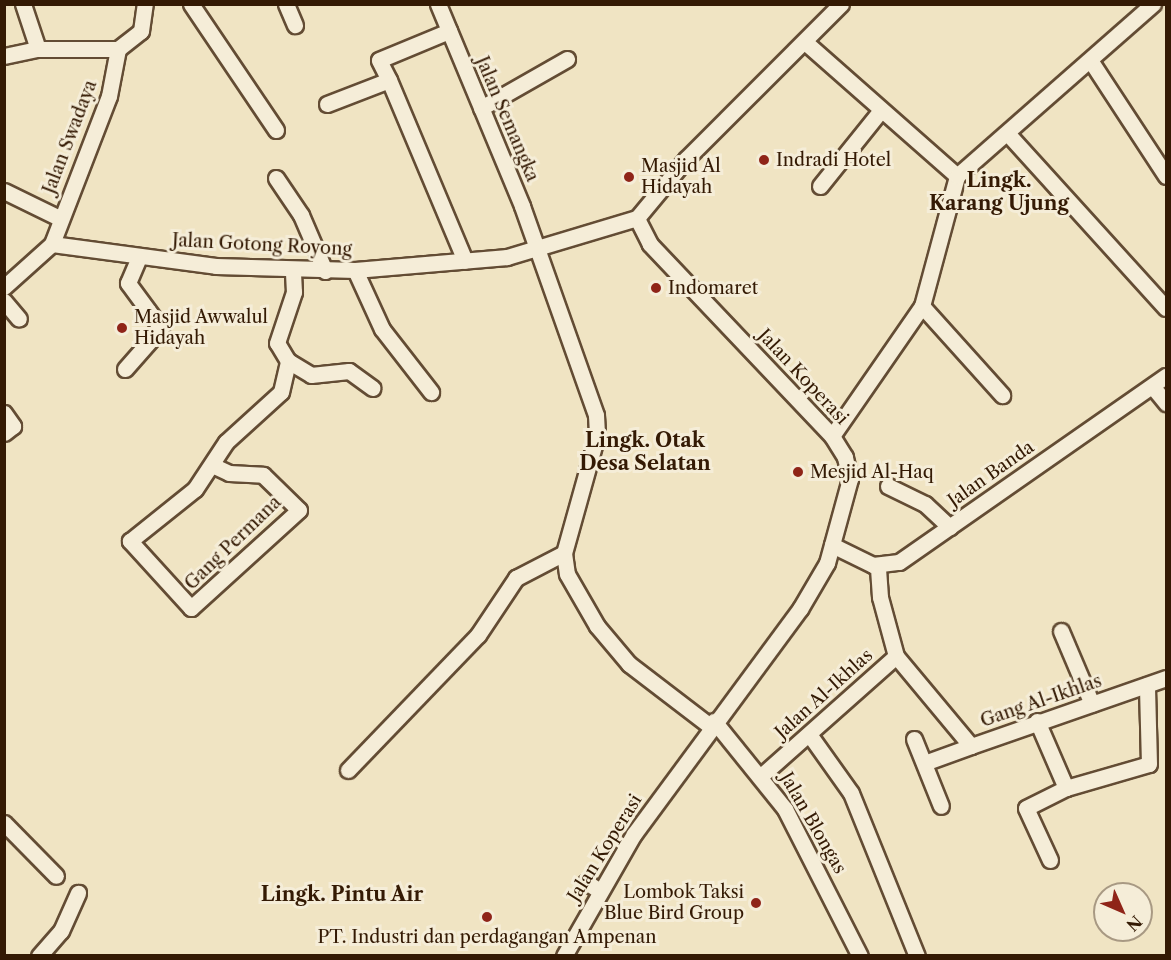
<!DOCTYPE html>
<style>
body{margin:0}
#map{position:relative;width:1171px;height:960px;overflow:hidden;background:#f0e4c3;font-family:"Libre Caslon Text",serif}
div>[style]{position:absolute}
.roads{filter:drop-shadow(2px 0 #634c34) drop-shadow(-2px 0 #634c34) drop-shadow(0 2px #634c34) drop-shadow(0 -2px #634c34)}
.minor>*{height:15px;margin:-7.5px;padding:0 7.5px;transform-origin:7.5px;border-radius:7.5px;background:#f5edd8}
.dots>*{width:16px;height:16px;translate:-50% -50%;box-sizing:border-box;border:3px solid #f5edd8;border-radius:50%}
span{translate:-50% -50%;white-space:nowrap;text-align:center;line-height:1.15;-webkit-text-stroke:6px #f5edd8;paint-order:stroke}
.street-label{font-size:18px;color:#341a04}
.poi-label{font-size:18px;color:#341a04}
.left{translate:0 -50%;text-align:left}
.right{translate:-100% -50%;text-align:right}
.neighbourhood-label{font-size:20px;color:#341a04;font-weight:700}
.frame{position:absolute;inset:0;border:6px solid #341a04;pointer-events:none}
.north{position:absolute;left:1093px;top:882px;width:60px;height:60px;box-sizing:border-box;background:#f5edd8;border:2px solid #a89983;border-radius:50%;rotate:135deg;font-size:16px;font-weight:700;line-height:24px;text-align:center;color:#341a04}
.north::after{content:'';display:block;margin:auto;width:21px;height:27px;background:#8f2418;clip-path:polygon(50% 0,100% 100%,50% 72%,0 100%)}
</style>
<div id="map">
<div class="roads">
<div class="minor">
<div style="left:23px;top:4px;width:47px;rotate:71.6deg"></div>
<div style="left:191px;top:4px;width:152px;rotate:56deg"></div>
<div style="left:286px;top:4px;width:23px;rotate:67deg"></div>
<div style="left:438px;top:4px;width:219px;rotate:67.4deg"></div>
<div style="left:522px;top:206px;width:222px;rotate:70.5deg"></div>
<div style="left:596px;top:415px;width:20px;rotate:87deg"></div>
<div style="left:597px;top:435px;width:123px;rotate:105.6deg"></div>
<div style="left:564px;top:553px;width:21px;rotate:82deg"></div>
<div style="left:567px;top:574px;width:60px;rotate:60deg"></div>
<div style="left:597px;top:626px;width:50px;rotate:49.9deg"></div>
<div style="left:629px;top:664px;width:102px;rotate:37.4deg"></div>
<div style="left:805px;top:42px;width:203px;rotate:41.4deg"></div>
<div style="left:118px;top:49px;width:29px;rotate:-38deg"></div>
<div style="left:141px;top:31px;width:27px;rotate:-82deg"></div>
<div style="left:4px;top:56px;width:35px;rotate:-12deg"></div>
<div style="left:38px;top:49px;width:80px"></div>
<div style="left:118px;top:49px;width:48px;rotate:100.8deg"></div>
<div style="left:109px;top:96px;width:159px;rotate:111.1deg"></div>
<div style="left:1092px;top:63px;width:135px;rotate:56.8deg"></div>
<div style="left:389px;top:80px;width:196px;rotate:67.2deg"></div>
<div style="left:327px;top:104px;width:66px;rotate:-21.2deg"></div>
<div style="left:389px;top:80px;width:22px;rotate:-117deg"></div>
<div style="left:379px;top:60px;width:76px;rotate:-22.5deg"></div>
<div style="left:481px;top:108px;width:99px;rotate:-29.7deg"></div>
<div style="left:1008px;top:134px;width:235px;rotate:47.8deg"></div>
<div style="left:276px;top:178px;width:45px;rotate:56deg"></div>
<div style="left:301px;top:215px;width:61px;rotate:66.8deg"></div>
<div style="left:820px;top:186px;width:97px;rotate:-51.2deg"></div>
<div style="left:4px;top:191px;width:61px;rotate:26.1deg"></div>
<div style="left:355px;top:270px;width:65px;rotate:65.4deg"></div>
<div style="left:382px;top:329px;width:80px;rotate:52.1deg"></div>
<div style="left:4px;top:287px;width:64px;rotate:-41.9deg"></div>
<div style="left:52px;top:244px;width:165px;rotate:7.6deg"></div>
<div style="left:216px;top:266px;width:139px;rotate:1.6deg"></div>
<div style="left:355px;top:270px;width:153px;rotate:-4.9deg"></div>
<div style="left:507px;top:257px;width:136px;rotate:-16.7deg"></div>
<div style="left:4px;top:301px;width:23px;rotate:50deg"></div>
<div style="left:922px;top:306px;width:120px;rotate:48deg"></div>
<div style="left:288px;top:361px;width:27px;rotate:31deg"></div>
<div style="left:311px;top:375px;width:38px;rotate:-6deg"></div>
<div style="left:349px;top:371px;width:29px;rotate:36deg"></div>
<div style="left:125px;top:369px;width:55px;rotate:-48.7deg"></div>
<div style="left:161px;top:328px;width:56px;rotate:-126.3deg"></div>
<div style="left:128px;top:283px;width:28px;rotate:-67deg"></div>
<div style="left:1153px;top:387px;width:21px;rotate:51deg"></div>
<div style="left:4px;top:413px;width:16px;rotate:55deg"></div>
<div style="left:13px;top:426px;width:11px;rotate:142deg"></div>
<div style="left:832px;top:436px;width:158px;rotate:-55.3deg"></div>
<div style="left:922px;top:306px;width:135px;rotate:-74.9deg"></div>
<div style="left:957px;top:176px;width:261px;rotate:-41.3deg"></div>
<div style="left:212px;top:465px;width:19px;rotate:25deg"></div>
<div style="left:229px;top:473px;width:34px;rotate:3deg"></div>
<div style="left:263px;top:475px;width:50px;rotate:44.2deg"></div>
<div style="left:299px;top:510px;width:146px;rotate:137.8deg"></div>
<div style="left:191px;top:608px;width:91px;rotate:-132.3deg"></div>
<div style="left:130px;top:541px;width:83px;rotate:-38.7deg"></div>
<div style="left:195px;top:489px;width:56px;rotate:-56.6deg"></div>
<div style="left:226px;top:442px;width:74px;rotate:-42.3deg"></div>
<div style="left:281px;top:392px;width:32px;rotate:-77deg"></div>
<div style="left:288px;top:361px;width:21px;rotate:-121deg"></div>
<div style="left:277px;top:343px;width:54px;rotate:-71.6deg"></div>
<div style="left:294px;top:292px;width:22px;rotate:-93deg"></div>
<div style="left:888px;top:486px;width:41px;rotate:25.9deg"></div>
<div style="left:925px;top:504px;width:34px;rotate:43deg"></div>
<div style="left:832px;top:545px;width:46px;rotate:26deg"></div>
<div style="left:873px;top:565px;width:26px;rotate:-7deg"></div>
<div style="left:899px;top:562px;width:325px;rotate:-34.9deg"></div>
<div style="left:1061px;top:631px;width:79px;rotate:67deg"></div>
<div style="left:896px;top:656px;width:117px;rotate:50.2deg"></div>
<div style="left:971px;top:746px;width:207px;rotate:-19.2deg"></div>
<div style="left:714px;top:721px;width:113px;rotate:51.1deg"></div>
<div style="left:785px;top:809px;width:165px;rotate:63deg"></div>
<div style="left:1037px;top:721px;width:73px;rotate:66.6deg"></div>
<div style="left:809px;top:734px;width:72px;rotate:54.6deg"></div>
<div style="left:851px;top:793px;width:176px;rotate:68deg"></div>
<div style="left:914px;top:739px;width:72px;rotate:68.1deg"></div>
<div style="left:927px;top:762px;width:47px;rotate:-20deg"></div>
<div style="left:348px;top:770px;width:187px;rotate:-46.1deg"></div>
<div style="left:478px;top:635px;width:69px;rotate:-56.3deg"></div>
<div style="left:516px;top:578px;width:54px;rotate:-27.5deg"></div>
<div style="left:762px;top:775px;width:179px;rotate:-41.6deg"></div>
<div style="left:896px;top:656px;width:61px;rotate:-105.2deg"></div>
<div style="left:880px;top:597px;width:31px;rotate:-94deg"></div>
<div style="left:4px;top:823px;width:74px;rotate:45.5deg"></div>
<div style="left:1050px;top:860px;width:57px;rotate:-114.8deg"></div>
<div style="left:1026px;top:808px;width:45px;rotate:-26.6deg"></div>
<div style="left:1066px;top:788px;width:86px;rotate:-16.1deg"></div>
<div style="left:1149px;top:764px;width:79px;rotate:-91.5deg"></div>
<div style="left:586px;top:882px;width:17px;rotate:33deg"></div>
<div style="left:39px;top:956px;width:33px;rotate:-49deg"></div>
<div style="left:61px;top:931px;width:42px;rotate:-65.9deg"></div>
<div style="left:564px;top:956px;width:141px;rotate:-60.2deg"></div>
<div style="left:634px;top:834px;width:280px;rotate:-53.6deg"></div>
<div style="left:800px;top:609px;width:53px;rotate:-59.6deg"></div>
<div style="left:827px;top:563px;width:87px;rotate:-74.7deg"></div>
<div style="left:850px;top:479px;width:23px;rotate:-103deg"></div>
<div style="left:845px;top:457px;width:25px;rotate:-122deg"></div>
<div style="left:832px;top:436px;width:265px;rotate:-133.5deg"></div>
<div style="left:650px;top:244px;width:29px;rotate:-117deg"></div>
<div style="left:637px;top:218px;width:77px;rotate:-50.3deg"></div>
<div style="left:686px;top:159px;width:219px;rotate:-45deg"></div>
</div>
</div>
<div class="dots">
<div style="left:764px;top:160px;background:#8f2418"></div>
<div style="left:629px;top:177px;background:#8f2418"></div>
<div style="left:656px;top:288px;background:#8f2418"></div>
<div style="left:122px;top:328px;background:#8f2418"></div>
<div style="left:798px;top:472px;background:#8f2418"></div>
<div style="left:756px;top:903px;background:#8f2418"></div>
<div style="left:487px;top:917px;background:#8f2418"></div>
</div>
<div class="street-label">
<span style="left:507px;top:119px;rotate:67deg">Jalan Semangka</span>
<span style="left:70px;top:137px;rotate:-69deg">Jalan Swadaya</span>
<span style="left:262px;top:245px;rotate:3deg">Jalan Gotong Royong</span>
<span style="left:803px;top:377px;rotate:47deg">Jalan Koperasi</span>
<span style="left:991px;top:474px;rotate:-35deg">Jalan Banda</span>
<span style="left:233px;top:543px;rotate:-44deg">Gang Permana</span>
<span style="left:824px;top:694px;rotate:-42deg">Jalan Al-Ikhlas</span>
<span style="left:1041px;top:701px;rotate:-19deg">Gang Al-Ikhlas</span>
<span style="left:813px;top:823px;rotate:60deg">Jalan Blongas</span>
<span style="left:605px;top:848px;rotate:-58deg">Jalan Koperasi</span>
</div>
<div class="poi-label">
<span class="left" style="left:776px;top:160px">Indradi Hotel</span>
<span class="left" style="left:641px;top:177px">Masjid Al<br>Hidayah</span>
<span class="left" style="left:668px;top:288px">Indomaret</span>
<span class="left" style="left:134px;top:328px">Masjid Awwalul<br>Hidayah</span>
<span class="left" style="left:810px;top:472px">Mesjid Al-Haq</span>
<span class="right" style="left:744px;top:903px">Lombok Taksi<br>Blue Bird Group</span>
<span style="left:487px;top:937px">PT. Industri dan perdagangan Ampenan</span>
</div>
<div class="neighbourhood-label">
<span style="left:999px;top:192px">Lingk.<br>Karang Ujung</span>
<span style="left:645px;top:452px">Lingk. Otak<br>Desa Selatan</span>
<span style="left:342px;top:894px">Lingk. Pintu Air</span>
</div>
<div class="frame"></div>
<div class="north">N</div>
</div>
